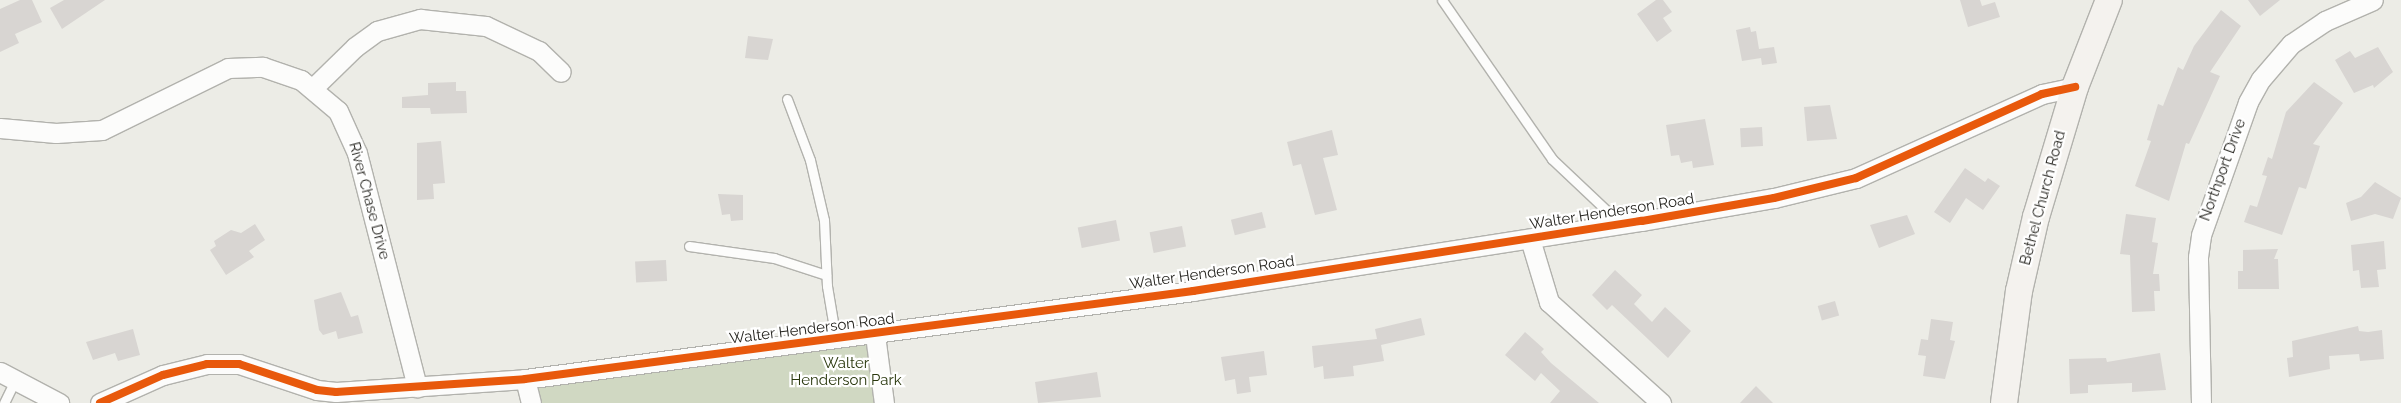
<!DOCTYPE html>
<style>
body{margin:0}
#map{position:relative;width:2401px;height:403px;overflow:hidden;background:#ecece6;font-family:Raleway,sans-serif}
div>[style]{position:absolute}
.green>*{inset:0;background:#d0d8c2}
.building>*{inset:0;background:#d8d5d2;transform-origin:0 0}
.roads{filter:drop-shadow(1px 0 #b2b2ad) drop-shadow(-1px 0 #b2b2ad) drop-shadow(0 1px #b2b2ad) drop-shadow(0 -1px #b2b2ad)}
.lane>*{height:9px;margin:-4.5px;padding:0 4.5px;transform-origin:4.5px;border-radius:4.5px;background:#fcfcfb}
.street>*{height:19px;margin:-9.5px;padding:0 9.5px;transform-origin:9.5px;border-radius:9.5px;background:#fcfcfb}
.secondary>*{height:26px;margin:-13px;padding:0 13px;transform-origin:13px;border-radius:13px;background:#f4f2ee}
.cycleway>*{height:8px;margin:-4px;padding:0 4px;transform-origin:4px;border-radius:4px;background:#e8590c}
span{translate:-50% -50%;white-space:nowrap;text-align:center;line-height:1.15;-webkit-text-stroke:4.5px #fff;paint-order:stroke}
.street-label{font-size:15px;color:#262520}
.park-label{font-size:15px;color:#2a380e}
</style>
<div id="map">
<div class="green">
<div style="clip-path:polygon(875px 335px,883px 403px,532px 403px,526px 380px)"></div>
</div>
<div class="building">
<div style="clip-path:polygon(20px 0,32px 0,42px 22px,15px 34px,19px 43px,0 52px,0 9px)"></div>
<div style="clip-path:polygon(64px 0,105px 0,62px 29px,50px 8px)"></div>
<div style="clip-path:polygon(1656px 0,1663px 0,1672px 12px,1663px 18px,1672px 31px,1657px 42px,1637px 14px)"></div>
<div style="clip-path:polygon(1960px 0,1980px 0,1982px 6px,1995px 2px,2000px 17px,1968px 27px)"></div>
<div style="clip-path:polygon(2248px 0,2280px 0,2260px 16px)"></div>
<div style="clip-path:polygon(2221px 10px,2241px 26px,2210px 72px,2220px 76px,2189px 144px,2186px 143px,2169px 201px,2135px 186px,2151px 141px,2147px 140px,2158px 104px,2163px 106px,2178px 67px,2183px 70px,2194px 46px)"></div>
<div style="clip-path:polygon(1750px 27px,1751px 32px,1756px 31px,1759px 49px,1774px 47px,1777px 63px,1762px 65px,1761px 58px,1742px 61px,1736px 30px)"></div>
<div style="clip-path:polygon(748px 36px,773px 39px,768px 60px,745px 58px)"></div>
<div style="clip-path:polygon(2378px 47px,2393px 72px,2374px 88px,2373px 85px,2354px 93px,2335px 60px,2350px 51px,2355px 58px)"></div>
<div style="clip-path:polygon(456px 82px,456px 91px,466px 91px,467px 113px,431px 114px,430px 108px,402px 108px,402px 97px,428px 95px,428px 83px)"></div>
<div style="clip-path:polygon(2314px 82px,2343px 103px,2313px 144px,2320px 146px,2306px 189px,2299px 187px,2282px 235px,2244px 222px,2250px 205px,2257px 207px,2267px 176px,2262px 175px,2268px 157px,2272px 159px,2286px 112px)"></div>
<div style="clip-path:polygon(1830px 105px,1837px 139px,1807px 141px,1804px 107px)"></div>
<div style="clip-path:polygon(1705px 119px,1714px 165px,1693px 168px,1692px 161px,1681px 163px,1679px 155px,1671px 156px,1666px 125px)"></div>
<div style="left:1762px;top:127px;width:19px;height:22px;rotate:87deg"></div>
<div style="clip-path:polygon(1332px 130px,1338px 155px,1323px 158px,1337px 210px,1315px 215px,1301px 164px,1293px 166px,1287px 142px)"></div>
<div style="clip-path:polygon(441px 141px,445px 183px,433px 184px,434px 199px,417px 200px,417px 143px)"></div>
<div style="clip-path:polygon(1965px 168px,1985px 182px,1988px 178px,2000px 186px,1983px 210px,1966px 198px,1950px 223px,1934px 212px)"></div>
<div style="clip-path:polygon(2375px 182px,2401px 198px,2393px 219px,2375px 214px,2351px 221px,2346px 203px,2361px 197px)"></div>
<div style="clip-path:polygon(718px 194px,743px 195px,743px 220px,731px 221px,730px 214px,722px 215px)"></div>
<div style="left:1262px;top:212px;width:16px;height:32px;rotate:76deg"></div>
<div style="clip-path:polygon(2126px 214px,2156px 218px,2152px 242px,2158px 243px,2153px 274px,2159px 274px,2160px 291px,2154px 291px,2155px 311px,2132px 312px,2130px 255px,2120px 254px)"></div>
<div style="clip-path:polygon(1907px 215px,1915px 234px,1879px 248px,1870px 225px)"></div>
<div style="left:1116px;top:220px;width:21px;height:39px;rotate:79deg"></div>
<div style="clip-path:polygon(255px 224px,265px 240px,249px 251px,254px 257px,226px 275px,210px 250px,216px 246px,214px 241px,231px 230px,241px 233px)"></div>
<div style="left:1182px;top:226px;width:21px;height:33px;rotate:79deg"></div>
<div style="clip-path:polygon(2384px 241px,2386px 269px,2377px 270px,2379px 287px,2361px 288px,2359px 270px,2353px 271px,2351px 245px)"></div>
<div style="clip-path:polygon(2278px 249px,2274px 259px,2278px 259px,2279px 289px,2238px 289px,2238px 271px,2243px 271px,2243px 250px)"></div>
<div style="left:666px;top:260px;width:21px;height:31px;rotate:87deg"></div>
<div style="clip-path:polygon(1615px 270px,1642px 295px,1634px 304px,1652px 322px,1665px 307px,1691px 331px,1668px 358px,1612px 305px,1607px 310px,1592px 295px)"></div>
<div style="clip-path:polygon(341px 292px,351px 317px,358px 315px,363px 333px,338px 339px,336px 331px,323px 335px,319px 330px,314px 300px)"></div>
<div style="left:1835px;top:301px;width:15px;height:18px;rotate:74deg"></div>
<div style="clip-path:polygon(1421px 318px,1425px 335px,1381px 345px,1384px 361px,1353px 366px,1354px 376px,1324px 379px,1323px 366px,1314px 368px,1312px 346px,1377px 339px,1375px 329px)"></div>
<div style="clip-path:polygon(1931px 319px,1953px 322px,1950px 340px,1955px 341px,1945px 379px,1923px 376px,1926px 356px,1918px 355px,1921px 339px,1928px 340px)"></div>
<div style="clip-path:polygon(2358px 326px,2359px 331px,2368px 332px,2382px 330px,2384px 359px,2360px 361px,2359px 354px,2329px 356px,2330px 369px,2289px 377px,2287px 358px,2293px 357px,2292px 341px)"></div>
<div style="clip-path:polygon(133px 329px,140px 355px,118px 361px,115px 353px,93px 360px,86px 342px)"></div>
<div style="clip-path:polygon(1525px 332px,1544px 349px,1541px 352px,1551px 363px,1599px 403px,1550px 403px,1560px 391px,1541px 373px,1535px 381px,1505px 355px)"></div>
<div style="clip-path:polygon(1264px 351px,1267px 375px,1249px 377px,1251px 392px,1237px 394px,1235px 379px,1225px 381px,1221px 357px)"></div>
<div style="clip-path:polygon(2160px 353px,2166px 390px,2132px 392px,2132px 383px,2088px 385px,2088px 393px,2070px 394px,2069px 359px,2106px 358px,2107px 362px)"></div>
<div style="clip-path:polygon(1097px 372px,1101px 397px,1038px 403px,1035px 382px)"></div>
<div style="clip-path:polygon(1756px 386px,1773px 403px,1740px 403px)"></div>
</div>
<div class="roads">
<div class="lane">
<div style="left:1442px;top:0;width:193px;rotate:55.3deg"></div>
<div style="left:1552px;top:159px;width:95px;rotate:43.3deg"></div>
<div style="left:787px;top:99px;width:65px;rotate:69.3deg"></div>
<div style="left:810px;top:160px;width:62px;rotate:76.9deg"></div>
<div style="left:824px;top:220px;width:66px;rotate:87.4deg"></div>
<div style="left:827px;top:286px;width:55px;rotate:80.5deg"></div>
<div style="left:689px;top:246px;width:86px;rotate:8deg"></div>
<div style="left:774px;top:258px;width:55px;rotate:18.1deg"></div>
<div style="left:4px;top:403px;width:25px;rotate:-64deg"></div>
</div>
<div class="street">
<div style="left:314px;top:87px;width:57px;rotate:-44.3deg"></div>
<div style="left:355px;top:47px;width:27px;rotate:-36deg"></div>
<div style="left:377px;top:31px;width:45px;rotate:-15.6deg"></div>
<div style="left:420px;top:19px;width:66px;rotate:6.1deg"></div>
<div style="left:486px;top:26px;width:59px;rotate:25.3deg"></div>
<div style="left:539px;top:51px;width:30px;rotate:44deg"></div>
<div style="left:0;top:128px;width:56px;rotate:5.1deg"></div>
<div style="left:56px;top:133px;width:46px;rotate:-3.7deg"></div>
<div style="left:102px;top:130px;width:140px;rotate:-26.2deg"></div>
<div style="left:228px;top:68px;width:35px;rotate:-2deg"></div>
<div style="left:263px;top:67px;width:40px;rotate:18.9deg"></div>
<div style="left:301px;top:80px;width:48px;rotate:40deg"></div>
<div style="left:338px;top:111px;width:46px;rotate:65.7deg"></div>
<div style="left:357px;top:153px;width:242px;rotate:75.6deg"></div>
<div style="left:1530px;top:239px;width:66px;rotate:73.2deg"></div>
<div style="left:1549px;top:302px;width:151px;rotate:42deg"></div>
<div style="left:875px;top:335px;width:69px;rotate:82.5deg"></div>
<div style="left:0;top:372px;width:67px;rotate:27.7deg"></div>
<div style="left:525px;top:379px;width:25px;rotate:76deg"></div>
<div style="left:100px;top:403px;width:69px;rotate:-24deg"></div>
<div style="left:163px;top:375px;width:45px;rotate:-14deg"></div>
<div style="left:207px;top:364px;width:32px"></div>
<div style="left:239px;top:364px;width:82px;rotate:18.4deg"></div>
<div style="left:317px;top:390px;width:19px;rotate:6deg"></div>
<div style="left:336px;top:392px;width:189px;rotate:-3.9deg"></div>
<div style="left:525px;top:379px;width:674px;rotate:-7.5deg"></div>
<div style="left:1193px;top:291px;width:454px;rotate:-8.9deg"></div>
<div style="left:1642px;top:221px;width:134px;rotate:-9.9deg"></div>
<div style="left:1774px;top:198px;width:84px;rotate:-13.7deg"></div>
<div style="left:1856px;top:178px;width:204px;rotate:-24.3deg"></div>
<div style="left:2042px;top:94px;width:34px;rotate:-12deg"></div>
<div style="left:2201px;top:403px;width:146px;rotate:-91.2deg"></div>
<div style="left:2198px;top:257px;width:22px;rotate:-82deg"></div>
<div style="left:2201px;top:235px;width:141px;rotate:-70.5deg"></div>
<div style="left:2248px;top:102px;width:26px;rotate:-61deg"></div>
<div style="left:2261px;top:79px;width:46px;rotate:-49.4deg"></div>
<div style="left:2291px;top:44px;width:41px;rotate:-34.1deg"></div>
<div style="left:2325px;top:21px;width:52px;rotate:-23.6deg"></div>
</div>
<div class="secondary">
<div style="left:2004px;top:403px;width:113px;rotate:-82.4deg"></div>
<div style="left:2019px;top:291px;width:76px;rotate:-77.1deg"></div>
<div style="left:2036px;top:217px;width:136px;rotate:-73.3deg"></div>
<div style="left:2075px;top:87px;width:93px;rotate:-68.7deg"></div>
</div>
</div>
<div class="cycleway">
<div style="left:100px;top:403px;width:69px;rotate:-24deg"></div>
<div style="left:163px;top:375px;width:45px;rotate:-14deg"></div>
<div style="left:207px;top:364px;width:32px"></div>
<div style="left:239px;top:364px;width:82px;rotate:18.4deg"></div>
<div style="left:317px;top:390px;width:19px;rotate:6deg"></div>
<div style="left:336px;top:392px;width:189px;rotate:-3.9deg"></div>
<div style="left:525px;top:379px;width:674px;rotate:-7.5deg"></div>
<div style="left:1193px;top:291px;width:454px;rotate:-8.9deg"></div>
<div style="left:1642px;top:221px;width:134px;rotate:-9.9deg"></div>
<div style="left:1774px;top:198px;width:84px;rotate:-13.7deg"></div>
<div style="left:1856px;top:178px;width:204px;rotate:-24.3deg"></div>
<div style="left:2042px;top:94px;width:34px;rotate:-12deg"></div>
</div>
<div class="street-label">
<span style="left:2223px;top:170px;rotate:-70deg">Northport Drive</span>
<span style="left:2043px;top:198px;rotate:-75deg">Bethel Church Road</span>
<span style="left:369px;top:201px;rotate:75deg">River Chase Drive</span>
<span style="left:1612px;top:212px;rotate:-9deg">Walter Henderson Road</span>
<span style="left:1212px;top:273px;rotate:-8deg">Walter Henderson Road</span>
<span style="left:812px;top:329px;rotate:-7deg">Walter Henderson Road</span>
</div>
<div class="park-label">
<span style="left:846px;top:372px">Walter<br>Henderson Park</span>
</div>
</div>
